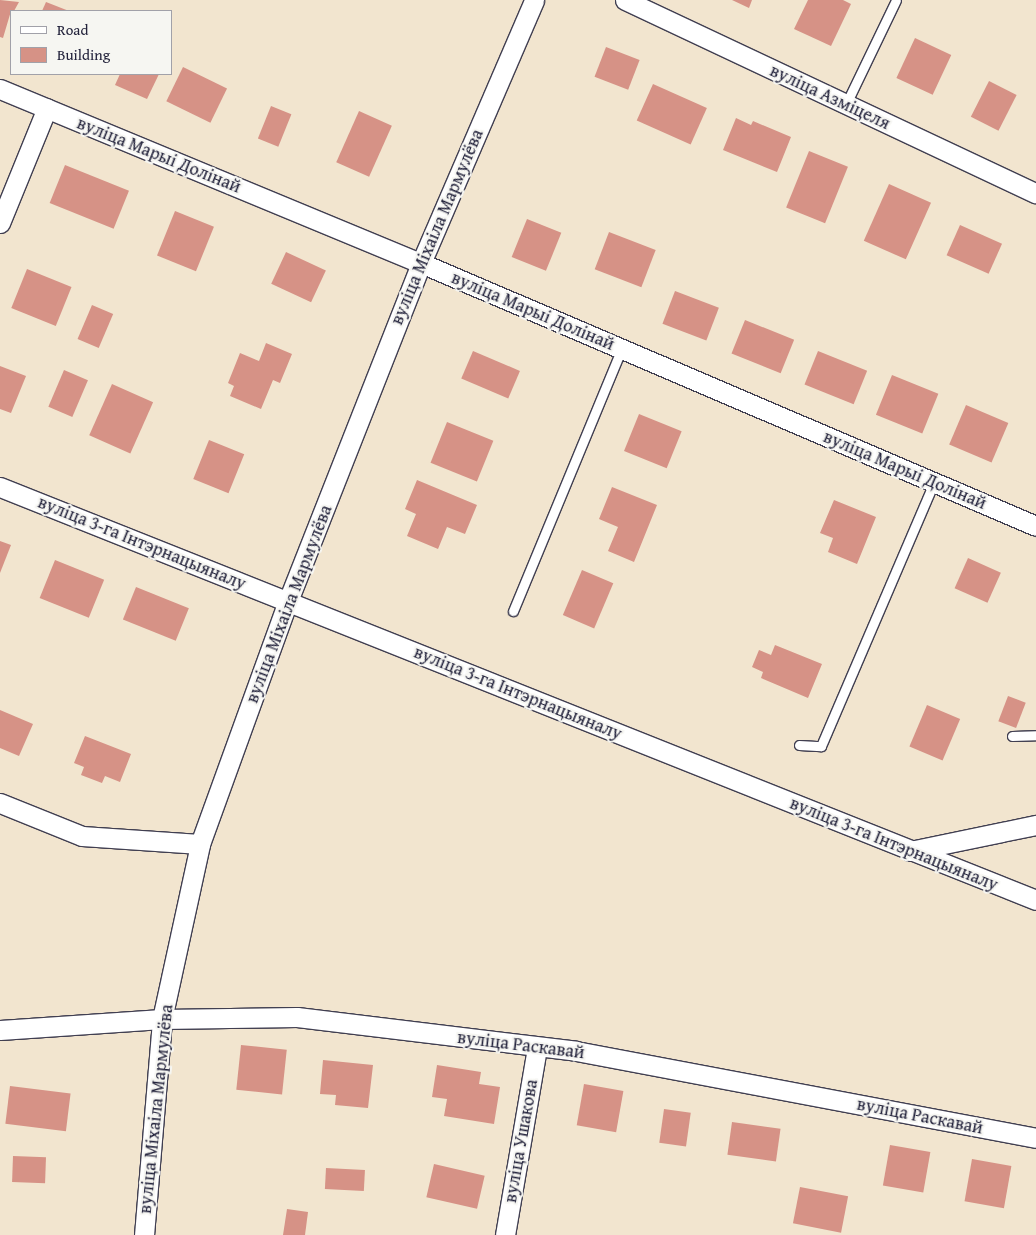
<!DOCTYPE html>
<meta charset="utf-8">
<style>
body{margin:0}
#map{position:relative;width:1036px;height:1235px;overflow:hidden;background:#f2e5cf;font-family:"Gentium Book Plus",serif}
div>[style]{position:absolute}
.building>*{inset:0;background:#d69286;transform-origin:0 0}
.roads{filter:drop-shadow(1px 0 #413f51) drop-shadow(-1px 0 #413f51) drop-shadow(0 1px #413f51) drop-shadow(0 -1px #413f51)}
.service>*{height:9px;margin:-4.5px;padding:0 4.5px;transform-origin:4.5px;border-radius:4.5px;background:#fff}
.minor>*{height:19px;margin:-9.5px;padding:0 9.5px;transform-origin:9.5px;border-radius:9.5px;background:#fff}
span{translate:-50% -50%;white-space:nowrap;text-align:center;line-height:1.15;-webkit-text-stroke:4px #f6f6f2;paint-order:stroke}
.street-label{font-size:18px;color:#22223b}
.legend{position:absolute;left:10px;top:10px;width:162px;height:65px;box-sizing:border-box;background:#f6f6f2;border:1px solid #a1a1a9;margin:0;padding:6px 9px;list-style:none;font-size:15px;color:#22223b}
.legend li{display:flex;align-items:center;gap:10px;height:25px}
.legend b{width:25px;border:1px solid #a1a1a9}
</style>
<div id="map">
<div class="building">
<div style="clip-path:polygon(0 0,19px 2px,14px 11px,11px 11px,3px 38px,0 37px)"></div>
<div style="clip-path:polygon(732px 0,752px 0,749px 8px)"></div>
<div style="clip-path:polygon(808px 0,843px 0,851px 4px,831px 46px,794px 29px)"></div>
<div style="clip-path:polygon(46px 2px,69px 11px,42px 11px)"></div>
<div style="left:915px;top:38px;width:40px;height:44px;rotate:25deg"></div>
<div style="left:606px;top:47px;width:36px;height:32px;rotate:21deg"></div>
<div style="left:183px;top:67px;width:49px;height:38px;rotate:26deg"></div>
<div style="clip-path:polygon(120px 74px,159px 74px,147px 99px,115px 85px)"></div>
<div style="left:989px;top:81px;width:31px;height:40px;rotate:27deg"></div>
<div style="left:653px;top:84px;width:59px;height:40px;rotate:24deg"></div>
<div style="left:271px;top:106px;width:22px;height:35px;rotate:22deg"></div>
<div style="left:359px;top:111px;width:36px;height:56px;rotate:24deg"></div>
<div style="clip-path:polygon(736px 118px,751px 125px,753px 121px,791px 137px,777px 172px,723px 150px)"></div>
<div style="left:809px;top:151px;width:42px;height:61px;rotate:22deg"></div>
<div style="left:65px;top:165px;width:69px;height:41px;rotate:22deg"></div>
<div style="left:889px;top:184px;width:46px;height:62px;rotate:24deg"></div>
<div style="left:175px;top:211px;width:42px;height:48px;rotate:22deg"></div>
<div style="left:527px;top:219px;width:37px;height:41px;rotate:22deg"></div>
<div style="left:960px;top:225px;width:46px;height:33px;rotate:24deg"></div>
<div style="left:609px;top:232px;width:50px;height:40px;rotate:21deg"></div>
<div style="left:286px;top:252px;width:44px;height:35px;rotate:25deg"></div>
<div style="left:27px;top:269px;width:48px;height:42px;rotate:22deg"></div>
<div style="left:675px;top:291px;width:47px;height:35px;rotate:21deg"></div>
<div style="left:92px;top:305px;width:23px;height:37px;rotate:23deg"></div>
<div style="left:745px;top:320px;width:53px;height:36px;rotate:22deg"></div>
<div style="clip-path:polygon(266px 343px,292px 354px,280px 383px,273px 380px,261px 409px,230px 396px,234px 386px,228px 383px,240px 353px,259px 361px)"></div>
<div style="left:473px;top:351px;width:51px;height:30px;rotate:23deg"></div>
<div style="left:818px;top:351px;width:53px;height:36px;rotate:22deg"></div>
<div style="clip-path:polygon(0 366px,26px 376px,11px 413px,0 409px)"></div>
<div style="left:64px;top:370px;width:26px;height:40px;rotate:23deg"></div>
<div style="left:892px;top:375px;width:50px;height:43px;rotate:22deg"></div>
<div style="left:112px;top:384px;width:45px;height:56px;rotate:24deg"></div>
<div style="left:966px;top:405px;width:46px;height:43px;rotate:23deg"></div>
<div style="left:639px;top:414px;width:46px;height:40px;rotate:22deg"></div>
<div style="left:447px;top:422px;width:50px;height:44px;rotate:22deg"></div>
<div style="left:209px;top:440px;width:38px;height:42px;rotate:22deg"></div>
<div style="clip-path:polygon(417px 480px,477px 505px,465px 534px,447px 527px,438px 549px,407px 536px,416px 514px,405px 509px)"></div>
<div style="clip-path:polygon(612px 487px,657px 505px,634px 562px,608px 551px,618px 527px,599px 519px)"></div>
<div style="clip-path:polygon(834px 500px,876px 517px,857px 564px,828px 552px,833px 538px,820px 533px)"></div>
<div style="clip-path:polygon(0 541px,11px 545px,0 573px)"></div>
<div style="left:968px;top:558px;width:36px;height:33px;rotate:24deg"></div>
<div style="left:55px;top:560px;width:53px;height:41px;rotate:22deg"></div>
<div style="left:582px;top:570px;width:34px;height:49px;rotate:23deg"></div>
<div style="left:136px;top:587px;width:57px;height:35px;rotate:22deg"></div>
<div style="clip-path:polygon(775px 645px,822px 664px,808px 698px,761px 678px,763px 672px,752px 667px,759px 650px,771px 655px)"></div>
<div style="left:1008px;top:696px;width:19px;height:27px;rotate:21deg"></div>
<div style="left:927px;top:705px;width:36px;height:45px;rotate:23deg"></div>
<div style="clip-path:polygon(0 710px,33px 724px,19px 756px,0 748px)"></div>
<div style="clip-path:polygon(85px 736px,131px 754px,120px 782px,105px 776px,102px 783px,81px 775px,84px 767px,74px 763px)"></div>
<div style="left:241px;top:1045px;width:46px;height:45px;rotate:6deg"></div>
<div style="clip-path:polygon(323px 1060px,373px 1065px,368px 1108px,335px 1105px,336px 1095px,320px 1094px)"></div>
<div style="clip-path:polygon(437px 1065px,481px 1072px,479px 1084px,500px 1087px,494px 1124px,444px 1116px,447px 1099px,432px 1097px)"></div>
<div style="left:584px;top:1084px;width:40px;height:42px;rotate:10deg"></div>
<div style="left:10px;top:1086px;width:61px;height:38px;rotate:7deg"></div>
<div style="left:664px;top:1109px;width:27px;height:34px;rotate:8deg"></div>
<div style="left:732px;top:1122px;width:49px;height:33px;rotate:8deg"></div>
<div style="left:890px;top:1145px;width:41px;height:41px;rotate:10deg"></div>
<div style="left:13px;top:1156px;width:33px;height:26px;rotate:2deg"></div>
<div style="left:972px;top:1159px;width:40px;height:43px;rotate:10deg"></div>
<div style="left:434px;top:1164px;width:52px;height:34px;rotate:13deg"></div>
<div style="left:326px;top:1168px;width:39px;height:21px;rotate:3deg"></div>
<div style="left:800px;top:1187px;width:49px;height:37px;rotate:11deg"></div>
<div style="clip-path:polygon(287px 1209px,308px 1212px,305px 1235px,283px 1235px)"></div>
</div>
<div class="roads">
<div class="service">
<div style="left:846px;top:104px;width:115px;rotate:-64.3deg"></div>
<div style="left:513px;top:611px;width:285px;rotate:-67.5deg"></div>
<div style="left:1012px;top:736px;width:24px;rotate:-2deg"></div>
<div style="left:799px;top:745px;width:22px;rotate:3deg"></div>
<div style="left:821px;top:746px;width:287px;rotate:-66.8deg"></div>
</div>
<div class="minor">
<div style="left:625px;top:0;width:454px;rotate:25.2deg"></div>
<div style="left:0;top:89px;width:456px;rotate:22.5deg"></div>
<div style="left:421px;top:263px;width:669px;rotate:23.15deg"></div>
<div style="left:0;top:223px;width:124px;rotate:-67.8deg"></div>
<div style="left:0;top:487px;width:1115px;rotate:21.73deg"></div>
<div style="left:0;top:803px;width:88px;rotate:21.9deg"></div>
<div style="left:82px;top:836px;width:118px;rotate:3.9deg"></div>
<div style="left:910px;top:851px;width:129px;rotate:-11.7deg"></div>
<div style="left:0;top:1030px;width:162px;rotate:-3.9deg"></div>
<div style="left:162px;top:1019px;width:135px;rotate:-0.8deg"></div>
<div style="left:297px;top:1017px;width:281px;rotate:6.9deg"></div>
<div style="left:576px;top:1051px;width:468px;rotate:10.7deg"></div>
<div style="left:144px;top:1235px;width:217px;rotate:-85.2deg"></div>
<div style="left:162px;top:1019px;width:179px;rotate:-77.7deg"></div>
<div style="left:200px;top:844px;width:258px;rotate:-70.1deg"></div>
<div style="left:288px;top:601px;width:363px;rotate:-68.5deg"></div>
<div style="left:421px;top:263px;width:286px;rotate:-66.7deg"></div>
<div style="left:505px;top:1235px;width:191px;rotate:-80.3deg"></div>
</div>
</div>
<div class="street-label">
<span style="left:830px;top:97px;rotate:25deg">вуліца Азміцеля</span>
<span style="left:159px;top:155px;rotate:22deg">вуліца Марыі Долінай</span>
<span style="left:437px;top:227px;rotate:-67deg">вуліца Міхаіла Мармулёва</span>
<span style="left:533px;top:311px;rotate:23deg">вуліца Марыі Долінай</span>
<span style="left:905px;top:470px;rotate:23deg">вуліца Марыі Долінай</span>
<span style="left:142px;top:543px;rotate:22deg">вуліца 3-га Інтэрнацыяналу</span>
<span style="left:289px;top:604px;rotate:-69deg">вуліца Міхаіла Мармулёва</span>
<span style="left:518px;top:693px;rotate:22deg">вуліца 3-га Інтэрнацыяналу</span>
<span style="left:894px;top:844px;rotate:22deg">вуліца 3-га Інтэрнацыяналу</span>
<span style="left:521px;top:1045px;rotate:7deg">вуліца Раскавай</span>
<span style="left:156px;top:1109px;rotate:-84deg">вуліца Міхаіла Мармулёва</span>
<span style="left:920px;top:1116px;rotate:11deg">вуліца Раскавай</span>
<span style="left:521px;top:1141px;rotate:-80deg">вуліца Ушакова</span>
</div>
<ul class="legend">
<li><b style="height:6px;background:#fff"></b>Road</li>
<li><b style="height:14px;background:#d69286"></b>Building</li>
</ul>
</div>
